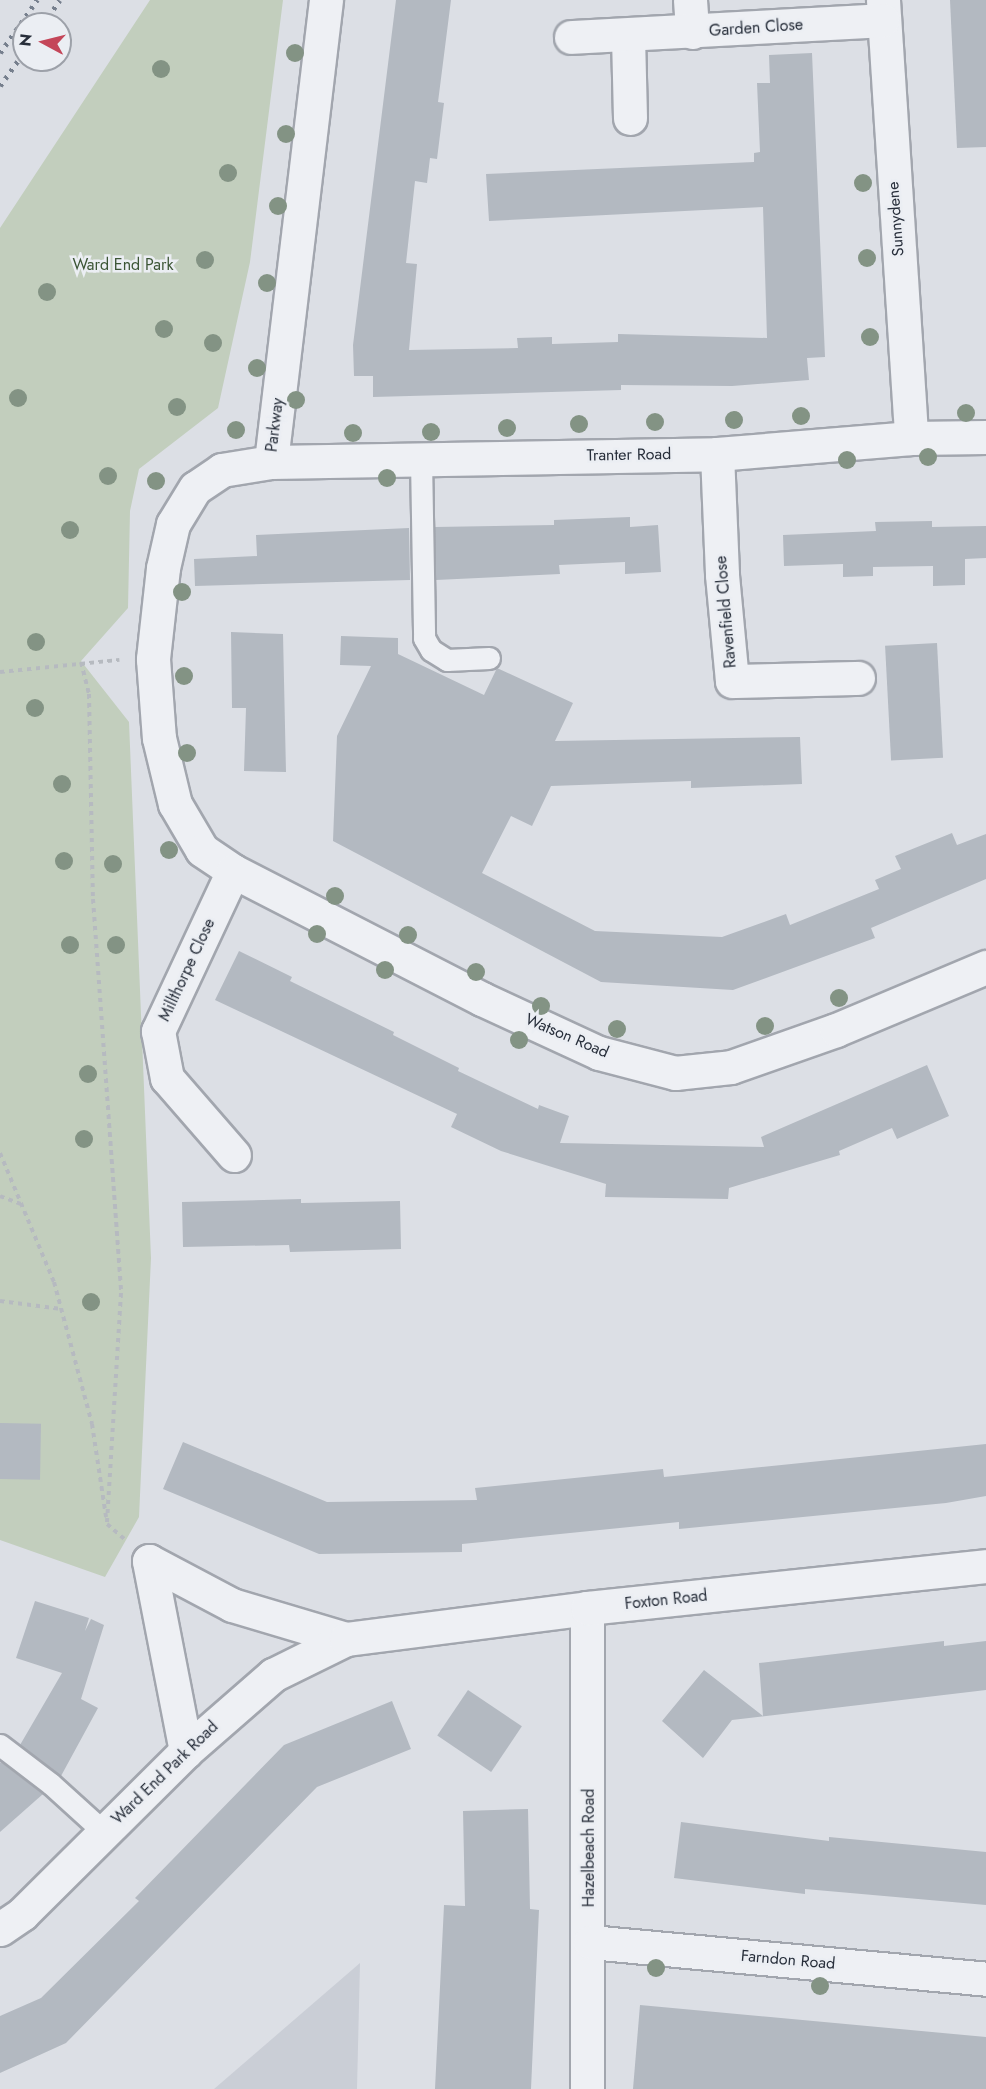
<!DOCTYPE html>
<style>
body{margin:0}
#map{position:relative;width:986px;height:2089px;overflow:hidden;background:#dcdfe5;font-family:Jost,sans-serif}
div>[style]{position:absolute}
.built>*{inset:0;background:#caced6}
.green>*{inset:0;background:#c2cebd}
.building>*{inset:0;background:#b3b9c1;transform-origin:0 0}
.path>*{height:4px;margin-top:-2px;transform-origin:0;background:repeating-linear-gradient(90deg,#b6bac0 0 4.5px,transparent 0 9px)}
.roads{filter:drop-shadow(2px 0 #a2a6ae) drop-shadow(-2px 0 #a2a6ae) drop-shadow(0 2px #a2a6ae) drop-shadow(0 -2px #a2a6ae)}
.service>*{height:21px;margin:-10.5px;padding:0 10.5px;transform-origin:10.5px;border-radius:10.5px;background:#eef0f4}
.minor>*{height:33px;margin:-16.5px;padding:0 16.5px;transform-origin:16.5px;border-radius:16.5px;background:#eef0f4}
.rail>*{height:4.5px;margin-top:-2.25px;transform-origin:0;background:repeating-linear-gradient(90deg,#767f8d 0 3px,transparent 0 9px)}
.trees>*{width:18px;height:18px;margin:-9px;border-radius:50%;background:#839384}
span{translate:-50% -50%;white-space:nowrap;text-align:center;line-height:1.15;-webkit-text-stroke:5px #ebeef3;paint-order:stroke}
.street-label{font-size:16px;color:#272e3a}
.park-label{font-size:16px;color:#3b5535}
.north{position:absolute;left:12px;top:12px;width:60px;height:60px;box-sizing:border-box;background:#ebeef3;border:2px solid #9da1a9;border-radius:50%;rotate:277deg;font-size:16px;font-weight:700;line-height:24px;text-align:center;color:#272e3a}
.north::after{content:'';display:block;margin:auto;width:21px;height:27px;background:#c44659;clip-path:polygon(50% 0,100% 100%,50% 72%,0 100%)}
</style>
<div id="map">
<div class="built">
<div style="clip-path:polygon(360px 1963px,357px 2089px,214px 2089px)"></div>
</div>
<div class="green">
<div style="clip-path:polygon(150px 0,283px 0,250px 262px,218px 408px,139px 469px,130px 511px,128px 608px,81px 661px,129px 722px,151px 1258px,139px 1517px,105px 1577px,0 1540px,0 228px)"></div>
</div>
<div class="building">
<div style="clip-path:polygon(396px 0,451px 0,438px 102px,444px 103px,437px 159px,430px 158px,427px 183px,415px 181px,406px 263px,417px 264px,409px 350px,518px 348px,517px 338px,552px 337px,552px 344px,618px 342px,618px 334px,767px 338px,763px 207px,489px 221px,486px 174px,754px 162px,754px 153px,760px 152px,757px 83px,770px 83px,769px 55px,812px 53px,825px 357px,807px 358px,809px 380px,732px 386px,621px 385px,621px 390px,373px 397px,373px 376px,354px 376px,353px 345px)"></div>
<div style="clip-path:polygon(950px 0,986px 0,986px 147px,957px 148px)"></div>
<div style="clip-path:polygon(630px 517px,630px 527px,658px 525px,661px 572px,625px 574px,625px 562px,559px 565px,560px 574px,436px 580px,435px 527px,554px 525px,554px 520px)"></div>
<div style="clip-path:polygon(932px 521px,932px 527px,986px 526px,986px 558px,965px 559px,965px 585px,933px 586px,933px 566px,873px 567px,873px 576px,843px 577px,843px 564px,784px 566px,783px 535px,876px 531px,875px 522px)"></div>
<div style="clip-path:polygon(409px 528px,410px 580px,195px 586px,194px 559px,257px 556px,256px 535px)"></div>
<div style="clip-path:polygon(231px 632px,283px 634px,286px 772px,244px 771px,246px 708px,232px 708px)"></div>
<div style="clip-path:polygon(341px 636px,398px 638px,398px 654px,484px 695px,497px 668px,573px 703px,555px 741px,800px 737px,802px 784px,691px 788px,691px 781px,551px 786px,532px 826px,511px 816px,482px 873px,595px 931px,722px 937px,786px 914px,790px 925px,879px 889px,875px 880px,901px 869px,895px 856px,952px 833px,957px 845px,986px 834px,986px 879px,871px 928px,875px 938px,733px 990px,601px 982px,333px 841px,337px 736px,371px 666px,340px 665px)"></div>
<div style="left:937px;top:643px;width:115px;height:52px;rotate:87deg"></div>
<div style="clip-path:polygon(239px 951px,292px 977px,290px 981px,394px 1032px,393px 1035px,459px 1068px,458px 1071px,538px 1109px,539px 1105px,569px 1116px,560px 1143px,764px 1147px,761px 1137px,927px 1065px,949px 1116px,897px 1139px,892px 1128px,839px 1151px,840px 1155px,729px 1188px,728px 1199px,605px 1197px,606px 1184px,501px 1151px,451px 1127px,457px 1114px,215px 1000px)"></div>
<div style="clip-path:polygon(301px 1199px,301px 1203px,400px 1201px,401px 1249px,290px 1252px,289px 1245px,183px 1247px,182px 1202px)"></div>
<div style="left:0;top:1423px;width:41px;height:56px;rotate:1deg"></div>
<div style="clip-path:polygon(183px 1442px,327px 1502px,477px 1500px,475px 1488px,663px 1469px,664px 1477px,986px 1444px,986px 1496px,946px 1503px,679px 1529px,679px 1522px,462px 1544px,462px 1552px,319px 1554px,163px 1489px)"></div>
<div style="clip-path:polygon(35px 1601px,89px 1618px,85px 1631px,91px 1619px,104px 1625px,81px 1699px,98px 1708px,61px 1776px,20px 1745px,62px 1673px,16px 1658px)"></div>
<div style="clip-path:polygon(944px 1641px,944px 1646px,986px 1641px,986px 1690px,732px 1720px,703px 1758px,662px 1721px,704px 1670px,763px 1716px,759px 1663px)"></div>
<div style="left:468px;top:1690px;width:65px;height:55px;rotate:34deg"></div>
<div style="clip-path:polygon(392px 1701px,411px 1749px,317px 1787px,66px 2043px,0 2073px,0 2016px,41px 1998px,139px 1901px,135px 1898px,284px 1745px)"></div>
<div style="clip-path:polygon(1px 1762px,43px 1794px,0 1832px,0 1763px)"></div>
<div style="clip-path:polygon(528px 1809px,530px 1909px,539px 1910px,531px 2089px,435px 2089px,444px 1905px,465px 1906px,463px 1811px)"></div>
<div style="clip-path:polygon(681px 1822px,829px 1841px,829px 1837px,986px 1852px,986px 1905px,805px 1889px,805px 1894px,674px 1878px)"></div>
<div style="clip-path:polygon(640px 2005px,986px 2037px,986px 2089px,633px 2089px)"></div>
</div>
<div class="path">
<div style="left:81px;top:662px;width:33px;rotate:76deg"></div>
<div style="left:89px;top:694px;width:205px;rotate:88.9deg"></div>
<div style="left:93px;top:899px;width:395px;rotate:85.9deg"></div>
<div style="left:121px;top:1293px;width:232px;rotate:93.5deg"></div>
<div style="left:0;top:672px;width:120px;rotate:-5.8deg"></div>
<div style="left:0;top:1153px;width:140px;rotate:67.3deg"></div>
<div style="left:54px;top:1282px;width:147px;rotate:75deg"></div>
<div style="left:92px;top:1424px;width:94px;rotate:81.4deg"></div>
<div style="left:0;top:1196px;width:22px;rotate:21deg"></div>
<div style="left:0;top:1301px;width:62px;rotate:7.5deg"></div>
<div style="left:107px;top:1524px;width:23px;rotate:41deg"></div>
</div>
<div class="roads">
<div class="service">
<div style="left:421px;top:459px;width:179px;rotate:89deg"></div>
<div style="left:424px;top:638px;width:14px;rotate:60deg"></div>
<div style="left:431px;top:650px;width:19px;rotate:32deg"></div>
<div style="left:447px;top:660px;width:42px;rotate:-2.7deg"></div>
<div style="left:0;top:1745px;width:64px;rotate:37.4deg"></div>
<div style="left:51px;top:1784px;width:72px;rotate:42.2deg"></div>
</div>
<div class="minor">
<div style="left:326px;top:0;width:465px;rotate:96.8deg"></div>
<div style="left:271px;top:462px;width:50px;rotate:170.7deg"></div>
<div style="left:222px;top:470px;width:32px;rotate:146deg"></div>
<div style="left:195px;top:488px;width:42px;rotate:121.4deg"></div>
<div style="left:173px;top:524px;width:45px;rotate:102.8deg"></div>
<div style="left:163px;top:568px;width:92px;rotate:96.3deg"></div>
<div style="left:153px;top:659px;width:79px;rotate:85.7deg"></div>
<div style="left:159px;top:738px;width:68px;rotate:76.4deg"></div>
<div style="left:175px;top:804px;width:53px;rotate:59.6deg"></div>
<div style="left:202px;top:850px;width:37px;rotate:34deg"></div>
<div style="left:233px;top:871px;width:280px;rotate:27.2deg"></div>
<div style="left:482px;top:999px;width:129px;rotate:24.8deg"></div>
<div style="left:599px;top:1053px;width:79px;rotate:14.7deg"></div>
<div style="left:675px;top:1073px;width:56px;rotate:-6.1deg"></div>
<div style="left:731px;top:1067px;width:111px;rotate:-19.4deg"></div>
<div style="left:836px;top:1030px;width:163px;rotate:-22.8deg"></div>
<div style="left:690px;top:0;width:32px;rotate:86deg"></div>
<div style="left:883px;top:0;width:439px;rotate:86.3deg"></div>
<div style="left:628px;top:36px;width:82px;rotate:88.6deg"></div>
<div style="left:571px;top:37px;width:312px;rotate:-3.1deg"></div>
<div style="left:717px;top:454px;width:121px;rotate:87.6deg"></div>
<div style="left:722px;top:575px;width:106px;rotate:84.6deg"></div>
<div style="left:732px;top:681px;width:126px;rotate:-1.4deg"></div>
<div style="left:271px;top:462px;width:446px;rotate:-1deg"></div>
<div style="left:717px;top:454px;width:195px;rotate:-4.7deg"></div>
<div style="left:911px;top:438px;width:75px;rotate:-0.8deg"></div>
<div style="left:233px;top:871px;width:177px;rotate:115.1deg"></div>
<div style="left:158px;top:1031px;width:48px;rotate:79.2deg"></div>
<div style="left:167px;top:1078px;width:102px;rotate:49deg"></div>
<div style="left:149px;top:1561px;width:94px;rotate:27.9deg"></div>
<div style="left:232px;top:1605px;width:119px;rotate:16.6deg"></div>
<div style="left:149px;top:1561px;width:194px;rotate:79deg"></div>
<div style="left:587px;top:1608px;width:481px;rotate:90deg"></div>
<div style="left:0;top:1929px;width:27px;rotate:-34deg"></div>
<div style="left:22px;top:1914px;width:231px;rotate:-44.8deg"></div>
<div style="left:186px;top:1751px;width:116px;rotate:-41.1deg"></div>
<div style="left:273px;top:1675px;width:81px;rotate:-26.3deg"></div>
<div style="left:346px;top:1639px;width:243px;rotate:-7.3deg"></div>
<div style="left:587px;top:1608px;width:401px;rotate:-6deg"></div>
<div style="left:590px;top:1942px;width:398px;rotate:5.3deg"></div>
</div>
</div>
<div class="rail">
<div style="left:43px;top:24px;width:29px;rotate:-55deg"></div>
<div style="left:0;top:53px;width:65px;rotate:-55.1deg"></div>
<div style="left:0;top:86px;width:42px;rotate:-54.8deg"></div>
</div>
<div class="trees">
<div style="left:295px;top:53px"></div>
<div style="left:161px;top:69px"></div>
<div style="left:286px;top:134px"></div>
<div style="left:228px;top:173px"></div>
<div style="left:863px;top:183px"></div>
<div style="left:278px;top:206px"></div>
<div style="left:867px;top:258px"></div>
<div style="left:205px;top:260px"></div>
<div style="left:267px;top:283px"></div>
<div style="left:47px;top:292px"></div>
<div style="left:164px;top:329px"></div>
<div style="left:870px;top:337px"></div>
<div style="left:213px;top:343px"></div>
<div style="left:257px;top:368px"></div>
<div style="left:18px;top:398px"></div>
<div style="left:296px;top:400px"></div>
<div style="left:177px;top:407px"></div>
<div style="left:966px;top:413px"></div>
<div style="left:801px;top:416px"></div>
<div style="left:734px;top:420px"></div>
<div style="left:655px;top:422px"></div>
<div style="left:579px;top:424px"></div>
<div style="left:507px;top:428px"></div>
<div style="left:236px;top:430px"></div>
<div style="left:431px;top:432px"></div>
<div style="left:353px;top:433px"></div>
<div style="left:928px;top:457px"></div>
<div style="left:847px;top:460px"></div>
<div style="left:108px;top:476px"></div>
<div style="left:387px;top:478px"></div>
<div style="left:156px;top:481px"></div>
<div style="left:70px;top:530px"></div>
<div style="left:182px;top:592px"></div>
<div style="left:36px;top:642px"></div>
<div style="left:184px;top:676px"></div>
<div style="left:35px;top:708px"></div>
<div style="left:187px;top:753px"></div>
<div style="left:62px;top:784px"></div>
<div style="left:169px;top:850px"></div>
<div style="left:64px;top:861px"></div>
<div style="left:113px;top:864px"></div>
<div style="left:335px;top:896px"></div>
<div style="left:317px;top:934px"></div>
<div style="left:408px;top:935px"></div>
<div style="left:70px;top:945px"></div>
<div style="left:116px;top:945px"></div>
<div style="left:385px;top:970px"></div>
<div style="left:476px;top:972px"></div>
<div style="left:839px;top:998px"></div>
<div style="left:541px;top:1006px"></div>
<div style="left:765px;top:1026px"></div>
<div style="left:617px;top:1029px"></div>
<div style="left:519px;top:1040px"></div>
<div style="left:88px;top:1074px"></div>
<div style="left:84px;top:1139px"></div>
<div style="left:91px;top:1302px"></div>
<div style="left:656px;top:1968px"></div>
<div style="left:820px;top:1986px"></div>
</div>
<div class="street-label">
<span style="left:756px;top:28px;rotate:-4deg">Garden Close</span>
<span style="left:896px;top:219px;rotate:-94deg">Sunnydene</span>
<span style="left:275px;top:425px;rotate:-83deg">Parkway</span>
<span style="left:629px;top:455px;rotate:-1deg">Tranter Road</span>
<span style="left:726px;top:612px;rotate:-95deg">Ravenfield Close</span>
<span style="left:187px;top:970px;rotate:-65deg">Millthorpe Close</span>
<span style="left:567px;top:1036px;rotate:23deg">Watson Road</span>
<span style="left:666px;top:1600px;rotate:-6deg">Foxton Road</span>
<span style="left:165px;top:1773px;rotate:-44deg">Ward End Park Road</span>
<span style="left:589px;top:1848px;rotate:-90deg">Hazelbeach Road</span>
<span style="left:788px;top:1960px;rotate:5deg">Farndon Road</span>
</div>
<div class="park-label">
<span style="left:123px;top:265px">Ward End Park</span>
</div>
<div class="north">N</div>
</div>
